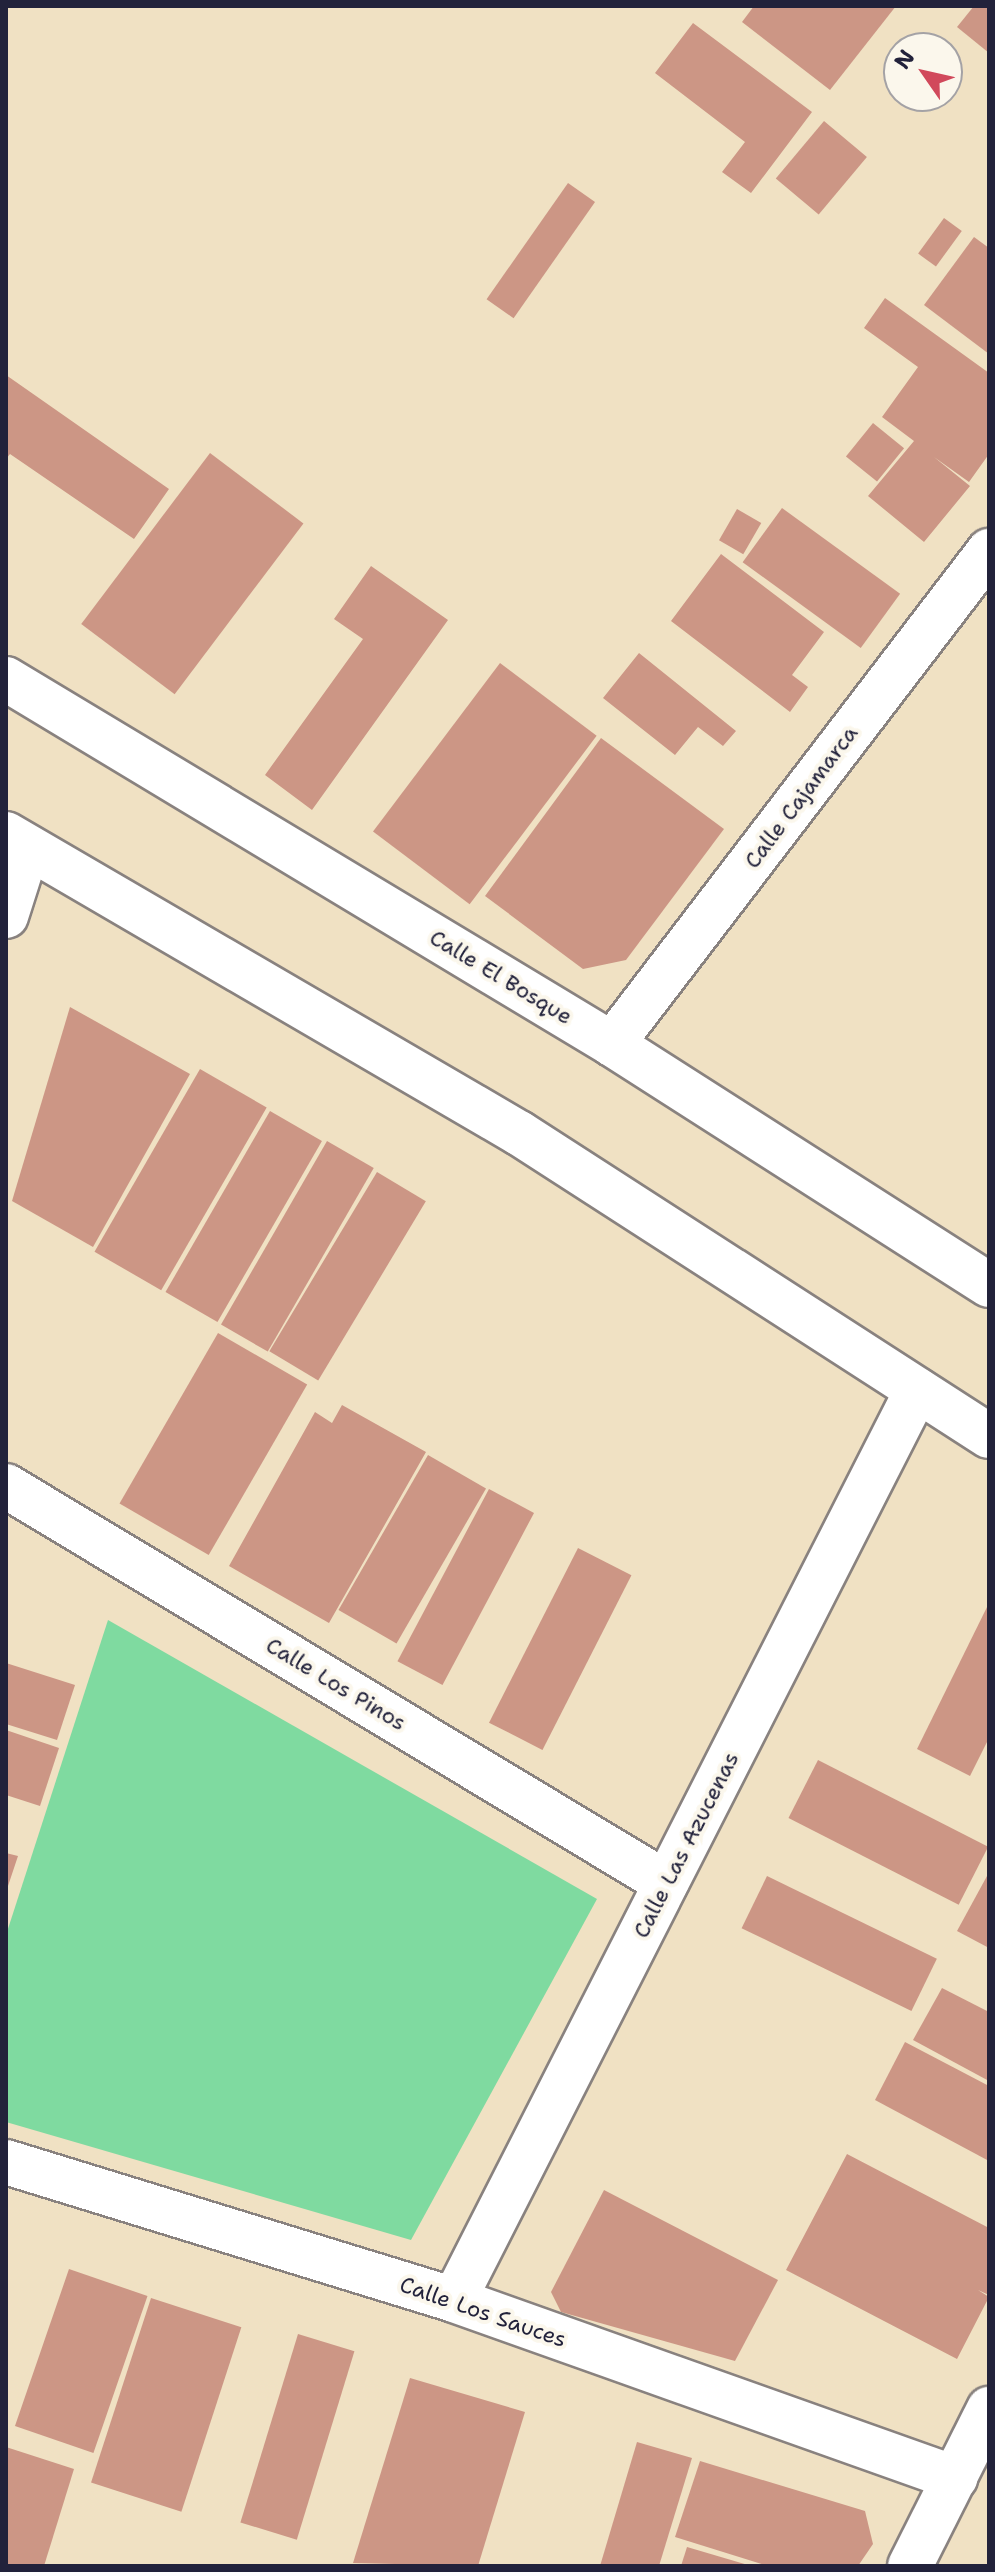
<!DOCTYPE html>
<style>
body{margin:0}
#map{position:relative;width:995px;height:2572px;overflow:hidden;background:#f0e1c3;font-family:"Shantell Sans",sans-serif}
div>[style]{position:absolute}
.green>*{inset:0;background:#7fdaa0}
.building>*{inset:0;background:#cc9685;transform-origin:0 0}
.roads{filter:drop-shadow(2px 0 #89827f) drop-shadow(-2px 0 #89827f) drop-shadow(0 2px #89827f) drop-shadow(0 -2px #89827f)}
.minor>*{height:44px;margin:-22px;padding:0 22px;transform-origin:22px;border-radius:22px;background:#fff}
span{translate:-50% -50%;white-space:nowrap;text-align:center;line-height:1.15;-webkit-text-stroke:8px #fbf7ec;paint-order:stroke}
.street-label{font-size:22px;color:#22223b}
.frame{position:absolute;inset:0;border:8px solid #22223b;pointer-events:none}
.north{position:absolute;left:883px;top:32px;width:80px;height:80px;box-sizing:border-box;background:#fbf7ec;border:2px solid #a4a2a5;border-radius:50%;rotate:304deg;font-size:22px;font-weight:700;line-height:32px;text-align:center;color:#22223b}
.north::after{content:'';display:block;margin:auto;width:28px;height:36px;background:#d1495b;clip-path:polygon(50% 0,100% 100%,50% 72%,0 100%)}
</style>
<div id="map">
<div class="green">
<div style="clip-path:polygon(108px 1620px,597px 1899px,411px 2240px,6px 2122px,6px 1935px)"></div>
</div>
<div class="building">
<div style="clip-path:polygon(754px 6px,896px 6px,830px 90px,742px 22px)"></div>
<div style="clip-path:polygon(974px 6px,989px 6px,989px 53px,957px 27px)"></div>
<div style="clip-path:polygon(693px 23px,812px 112px,751px 193px,722px 172px,745px 142px,655px 73px)"></div>
<div style="left:824px;top:121px;width:56px;height:75px;rotate:40deg"></div>
<div style="left:568px;top:183px;width:33px;height:142px;rotate:35deg"></div>
<div style="left:944px;top:218px;width:22px;height:44px;rotate:36deg"></div>
<div style="clip-path:polygon(974px 237px,989px 248px,989px 354px,924px 305px)"></div>
<div style="clip-path:polygon(885px 298px,989px 373px,989px 454px,969px 482px,934px 457px,970px 486px,924px 542px,868px 496px,914px 441px,882px 417px,918px 367px,864px 328px)"></div>
<div style="clip-path:polygon(6px 375px,169px 489px,134px 539px,10px 454px,6px 459px)"></div>
<div style="left:873px;top:423px;width:40px;height:43px;rotate:39deg"></div>
<div style="left:210px;top:453px;width:117px;height:214px;rotate:37deg"></div>
<div style="left:782px;top:508px;width:146px;height:67px;rotate:36deg"></div>
<div style="left:737px;top:509px;width:28px;height:36px;rotate:30deg"></div>
<div style="clip-path:polygon(721px 554px,824px 632px,792px 675px,808px 687px,790px 712px,671px 621px)"></div>
<div style="clip-path:polygon(371px 566px,448px 620px,312px 810px,265px 775px,363px 639px,334px 619px)"></div>
<div style="clip-path:polygon(639px 653px,736px 731px,723px 746px,698px 727px,675px 755px,603px 698px)"></div>
<div style="left:500px;top:663px;width:121px;height:211px;rotate:37deg"></div>
<div style="clip-path:polygon(601px 738px,724px 829px,626px 960px,583px 969px,485px 896px)"></div>
<div style="clip-path:polygon(70px 1007px,190px 1074px,93px 1247px,12px 1201px)"></div>
<div style="left:200px;top:1069px;width:77px;height:211px;rotate:30deg"></div>
<div style="left:270px;top:1111px;width:60px;height:209px;rotate:30deg"></div>
<div style="left:327px;top:1141px;width:54px;height:212px;rotate:30deg"></div>
<div style="left:377px;top:1172px;width:57px;height:209px;rotate:31deg"></div>
<div style="left:218px;top:1333px;width:103px;height:197px;rotate:30deg"></div>
<div style="clip-path:polygon(342px 1405px,426px 1452px,329px 1623px,229px 1566px,315px 1412px,332px 1423px)"></div>
<div style="left:428px;top:1455px;width:67px;height:179px;rotate:30deg"></div>
<div style="left:489px;top:1489px;width:51px;height:195px;rotate:28deg"></div>
<div style="left:578px;top:1548px;width:60px;height:196px;rotate:27deg"></div>
<div style="clip-path:polygon(989px 1603px,989px 1738px,970px 1776px,917px 1749px)"></div>
<div style="clip-path:polygon(6px 1663px,75px 1685px,57px 1740px,6px 1724px)"></div>
<div style="clip-path:polygon(6px 1730px,59px 1748px,40px 1806px,6px 1795px)"></div>
<div style="left:818px;top:1760px;width:191px;height:65px;rotate:27deg"></div>
<div style="clip-path:polygon(6px 1853px,18px 1856px,7px 1889px,6px 1889px)"></div>
<div style="left:767px;top:1876px;width:189px;height:58px;rotate:26deg"></div>
<div style="clip-path:polygon(987px 1876px,989px 1877px,989px 1948px,957px 1931px)"></div>
<div style="clip-path:polygon(942px 1988px,989px 2012px,989px 2081px,913px 2040px)"></div>
<div style="clip-path:polygon(905px 2042px,989px 2086px,989px 2161px,875px 2100px)"></div>
<div style="clip-path:polygon(847px 2154px,989px 2228px,989px 2295px,978px 2290px,989px 2297px,957px 2359px,786px 2270px)"></div>
<div style="clip-path:polygon(604px 2190px,778px 2280px,735px 2361px,561px 2312px,551px 2292px)"></div>
<div style="left:69px;top:2269px;width:83px;height:166px;rotate:19deg"></div>
<div style="left:151px;top:2298px;width:95px;height:194px;rotate:18deg"></div>
<div style="left:298px;top:2334px;width:59px;height:197px;rotate:17deg"></div>
<div style="clip-path:polygon(410px 2378px,525px 2412px,478px 2566px,353px 2563px)"></div>
<div style="clip-path:polygon(637px 2442px,692px 2458px,659px 2566px,600px 2566px)"></div>
<div style="clip-path:polygon(6px 2447px,74px 2469px,44px 2566px,6px 2566px)"></div>
<div style="clip-path:polygon(700px 2461px,865px 2511px,873px 2544px,858px 2566px,768px 2566px,675px 2537px)"></div>
<div style="clip-path:polygon(687px 2547px,748px 2565px,748px 2566px,681px 2566px)"></div>
</div>
<div class="roads">
<div class="minor">
<div style="left:6px;top:679px;width:707px;rotate:31.06deg"></div>
<div style="left:612px;top:1044px;width:447px;rotate:32.6deg"></div>
<div style="left:6px;top:834px;width:594px;rotate:30.24deg"></div>
<div style="left:519px;top:1133px;width:559px;rotate:32.81deg"></div>
<div style="left:6px;top:916px;width:72px;rotate:-72.3deg"></div>
<div style="left:612px;top:1044px;width:621px;rotate:-52.59deg"></div>
<div style="left:6px;top:1486px;width:770px;rotate:31.03deg"></div>
<div style="left:6px;top:2162px;width:469px;rotate:17.1deg"></div>
<div style="left:454px;top:2300px;width:532px;rotate:19.56deg"></div>
<div style="left:454px;top:2300px;width:1021px;rotate:-63.03deg"></div>
<div style="left:910px;top:2566px;width:176px;rotate:-63.3deg"></div>
</div>
</div>
<div class="street-label">
<span style="left:801px;top:797px;rotate:-53deg">Calle Cajamarca</span>
<span style="left:501px;top:977px;rotate:31deg">Calle El Bosque</span>
<span style="left:336px;top:1684px;rotate:31deg">Calle Los Pinos</span>
<span style="left:686px;top:1845px;rotate:-63deg">Calle Las Azucenas</span>
<span style="left:483px;top:2312px;rotate:19deg">Calle Los Sauces</span>
</div>
<div class="frame"></div>
<div class="north">N</div>
</div>
